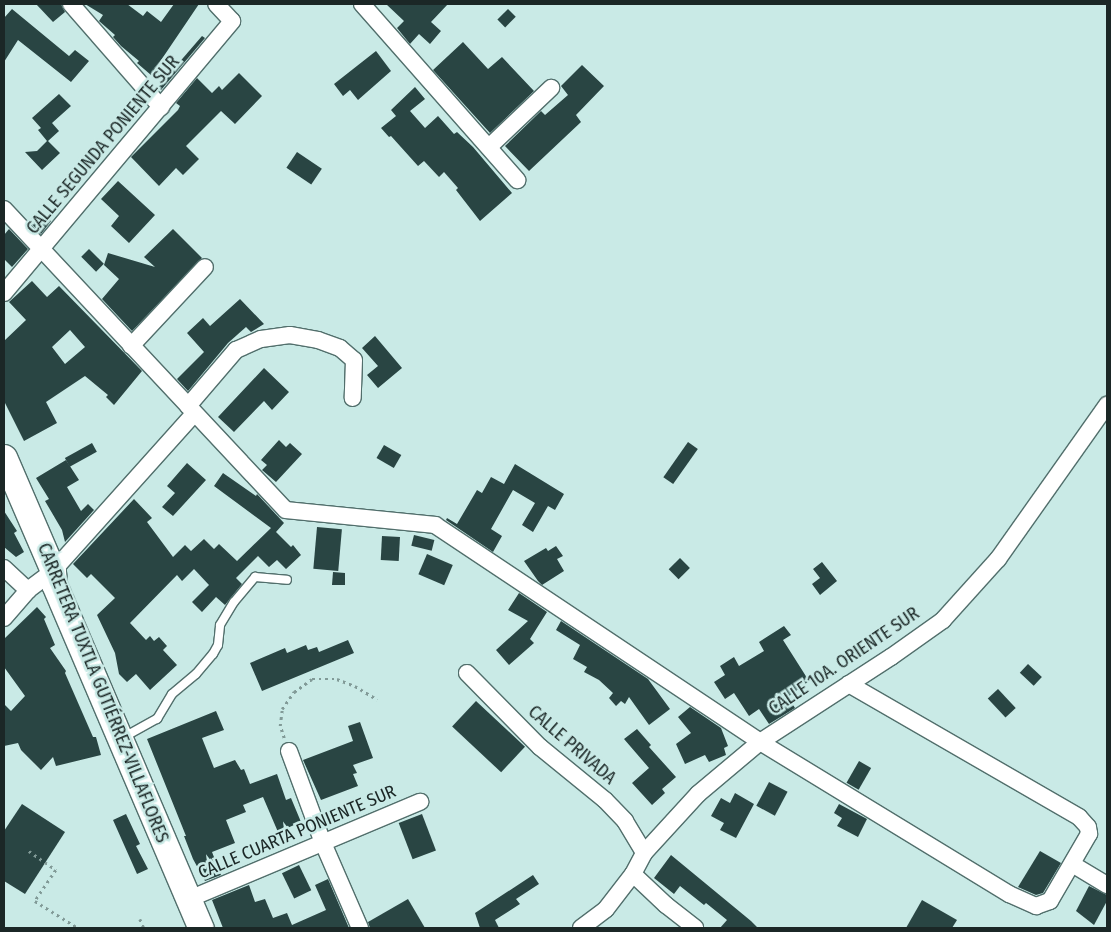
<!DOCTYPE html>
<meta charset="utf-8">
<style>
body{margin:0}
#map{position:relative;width:1111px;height:932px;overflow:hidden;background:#c9eae6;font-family:"Fira Sans Condensed",sans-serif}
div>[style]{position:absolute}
.building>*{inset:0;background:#294543;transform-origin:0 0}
.path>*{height:2.5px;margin-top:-1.25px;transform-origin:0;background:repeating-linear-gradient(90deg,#819a97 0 2.5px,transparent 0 6.5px)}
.roads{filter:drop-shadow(1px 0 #526f6c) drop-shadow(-1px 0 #526f6c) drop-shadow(0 1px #526f6c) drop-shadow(0 -1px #526f6c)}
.lane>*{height:8px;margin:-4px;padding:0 4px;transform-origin:4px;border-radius:4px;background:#fff}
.street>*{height:16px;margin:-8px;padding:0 8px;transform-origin:8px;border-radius:8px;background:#fff}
.primary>*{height:25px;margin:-12.5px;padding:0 12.5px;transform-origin:12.5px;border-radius:12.5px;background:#fff}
span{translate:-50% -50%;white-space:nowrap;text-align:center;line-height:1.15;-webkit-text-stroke:5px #c9eae6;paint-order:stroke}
.street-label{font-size:18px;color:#1b2726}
.frame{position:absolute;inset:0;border:5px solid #1b2726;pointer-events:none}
</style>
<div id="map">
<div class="building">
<div style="clip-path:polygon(36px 4px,61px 4px,65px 12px,53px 22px)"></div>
<div style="clip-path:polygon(85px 4px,127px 4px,143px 16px,147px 11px,161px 22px,174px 4px,199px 4px,151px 75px,137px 63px,139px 61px,121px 46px,113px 37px,115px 35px,99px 21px,103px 15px)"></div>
<div style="clip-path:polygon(386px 4px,448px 4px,431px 22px,441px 31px,430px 44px,419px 34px,410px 44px,397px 28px,404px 21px)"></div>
<div style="clip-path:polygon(12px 9px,69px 56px,75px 50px,89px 61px,71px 82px,18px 40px,4px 62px,4px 18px)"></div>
<div style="left:508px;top:9px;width:11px;height:15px;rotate:45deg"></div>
<div style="clip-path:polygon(202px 36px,205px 38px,161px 90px,158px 87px)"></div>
<div style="clip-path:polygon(463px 42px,488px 69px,502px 57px,534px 91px,490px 133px,433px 70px)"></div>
<div style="clip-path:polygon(376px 51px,391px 71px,358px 100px,350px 90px,343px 96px,334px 84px)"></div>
<div style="clip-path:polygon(582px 65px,604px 86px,576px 115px,581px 122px,529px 171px,505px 146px,541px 111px,545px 115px,568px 95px,561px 86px)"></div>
<div style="clip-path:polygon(239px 73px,262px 96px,235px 124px,221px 111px,186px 146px,199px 159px,183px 175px,176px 168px,159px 186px,131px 157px,178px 110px,180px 106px,176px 103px,197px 78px,212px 93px,219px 86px,222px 90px)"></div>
<div style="clip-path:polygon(415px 87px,425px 99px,410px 111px,425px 128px,438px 116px,454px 134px,457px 132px,473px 147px,512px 193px,480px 221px,456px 190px,458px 188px,444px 172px,439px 177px,424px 161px,418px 166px,391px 136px,389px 137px,381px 128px,396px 116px,391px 110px)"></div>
<div style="clip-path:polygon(59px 94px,71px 106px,52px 123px,59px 131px,48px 141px,60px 153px,42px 170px,25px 152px,37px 151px,47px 141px,38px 130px,41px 128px,32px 118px)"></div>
<div style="left:297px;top:152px;width:30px;height:19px;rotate:34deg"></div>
<div style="clip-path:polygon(118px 181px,155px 215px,129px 243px,111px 226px,119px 216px,101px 199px)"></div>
<div style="clip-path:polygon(40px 210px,51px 221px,41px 234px,29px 221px)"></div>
<div style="clip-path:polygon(9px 229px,28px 249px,12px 267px,4px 259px,4px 235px)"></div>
<div style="clip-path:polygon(173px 229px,202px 258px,132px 331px,102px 299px,119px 279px,104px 265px,108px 253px,155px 267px,144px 257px)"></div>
<div style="left:89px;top:249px;width:21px;height:11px;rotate:45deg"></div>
<div style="clip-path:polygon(evenodd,32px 281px,47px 297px,59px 286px,142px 371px,114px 405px,106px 397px,108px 395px,85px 376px,46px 402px,57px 423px,24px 441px,4px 401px,4px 341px,26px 320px,9px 302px,32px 281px,70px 330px,85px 347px,65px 364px,52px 347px,70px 330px)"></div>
<div style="clip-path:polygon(240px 299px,264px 324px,251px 332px,246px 327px,228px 343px,188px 391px,177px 379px,204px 352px,187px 333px,203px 318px,210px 326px)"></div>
<div style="clip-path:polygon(375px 336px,402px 368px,378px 388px,367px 375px,378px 366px,362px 348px)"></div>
<div style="clip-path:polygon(264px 368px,289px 392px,272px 410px,264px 401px,234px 432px,218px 417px)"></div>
<div style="clip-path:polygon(279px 440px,286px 447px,290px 443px,302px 454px,276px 482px,262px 470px,267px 465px,261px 460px)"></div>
<div style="left:688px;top:442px;width:12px;height:43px;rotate:35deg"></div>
<div style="left:92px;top:443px;width:10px;height:31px;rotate:61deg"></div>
<div style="left:384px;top:445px;width:20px;height:15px;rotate:30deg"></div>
<div style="clip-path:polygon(66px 460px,79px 480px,67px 487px,81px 511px,88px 504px,94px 510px,65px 542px,62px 530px,45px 501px,49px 499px,36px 478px)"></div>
<div style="clip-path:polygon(187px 463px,206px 480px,173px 516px,162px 507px,175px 493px,167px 486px)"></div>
<div style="clip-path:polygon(515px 464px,564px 494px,555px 510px,548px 506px,533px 532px,522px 525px,535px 503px,513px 490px,491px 529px,502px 536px,493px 552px,446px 520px,447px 518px,457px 524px,477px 490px,482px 493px,491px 477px,504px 484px)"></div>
<div style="clip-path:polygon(223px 473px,256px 496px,257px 494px,284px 523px,276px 532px,273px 529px,291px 547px,293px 545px,301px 555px,286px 569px,277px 560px,269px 567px,258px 556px,236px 578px,242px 584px,225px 605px,216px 597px,202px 612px,192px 602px,209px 585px,194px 569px,182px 581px,177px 575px,130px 623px,146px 640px,150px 636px,154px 641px,159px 637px,167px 646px,163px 650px,177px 665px,150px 690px,136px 674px,127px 682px,119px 674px,115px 653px,97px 615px,115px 598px,91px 574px,87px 578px,73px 564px,134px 499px,152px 518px,147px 522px,173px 557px,185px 545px,191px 551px,204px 539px,214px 549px,219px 544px,237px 561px,271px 528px,214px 486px)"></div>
<div style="clip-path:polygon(4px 511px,17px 531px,14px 533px,24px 552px,16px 557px,4px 547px)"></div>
<div style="left:317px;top:527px;width:25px;height:42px;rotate:5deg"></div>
<div style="left:414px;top:535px;width:21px;height:11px;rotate:14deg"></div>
<div style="left:382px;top:536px;width:18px;height:24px;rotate:3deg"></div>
<div style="clip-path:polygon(556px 546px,563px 556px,557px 559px,564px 571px,542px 585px,538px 581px,524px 561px,546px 548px,548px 551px)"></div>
<div style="left:427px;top:554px;width:28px;height:22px;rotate:23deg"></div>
<div style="left:680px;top:558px;width:14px;height:16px;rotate:45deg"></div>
<div style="clip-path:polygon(822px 562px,837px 581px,820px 595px,812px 584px,820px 578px,813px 569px)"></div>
<div style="clip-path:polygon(333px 572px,345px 573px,345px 585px,332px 585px)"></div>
<div style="clip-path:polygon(519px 593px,547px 612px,530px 639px,534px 643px,509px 665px,496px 650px,528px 621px,508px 610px)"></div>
<div style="clip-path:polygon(37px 607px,46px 617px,44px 619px,55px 645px,50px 648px,66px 671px,65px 673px,93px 737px,96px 737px,101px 755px,56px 766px,53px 757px,41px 770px,21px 750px,18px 743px,4px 746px,4px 704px,11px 711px,25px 696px,4px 667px,4px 639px)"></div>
<div style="clip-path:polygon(561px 621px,648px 679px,670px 709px,649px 725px,629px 697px,625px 704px,621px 701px,616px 706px,609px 698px,613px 693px,599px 680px,584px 672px,587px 667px,573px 659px,580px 645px,556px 630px)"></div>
<div style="clip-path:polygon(784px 626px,791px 635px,783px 640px,809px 681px,788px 697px,795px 708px,769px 724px,759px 709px,749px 716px,734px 693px,725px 699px,714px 682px,725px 675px,720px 666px,734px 657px,739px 666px,764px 651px,759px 642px)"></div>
<div style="clip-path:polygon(348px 640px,354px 653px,262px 691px,250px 663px,285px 648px,287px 653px,306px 645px,308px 650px,317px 647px,319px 652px)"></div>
<div style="left:1028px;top:664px;width:19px;height:12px;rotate:43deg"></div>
<div style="left:998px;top:689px;width:26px;height:14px;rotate:47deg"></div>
<div style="left:476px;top:701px;width:67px;height:35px;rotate:43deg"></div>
<div style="clip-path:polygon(690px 707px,721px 728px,728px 746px,724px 748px,726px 755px,709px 762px,705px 755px,685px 764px,676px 744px,691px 733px,678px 717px)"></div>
<div style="clip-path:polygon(216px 711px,224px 730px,202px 738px,214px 768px,235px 760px,241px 770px,244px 769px,250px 784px,277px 774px,286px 800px,291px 798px,301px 822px,278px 832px,263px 797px,243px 805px,246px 812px,226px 820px,235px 843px,212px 852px,221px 875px,205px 881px,193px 859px,184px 836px,186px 836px,147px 739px)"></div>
<div style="clip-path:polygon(360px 722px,373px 758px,353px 765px,357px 773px,353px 774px,358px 786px,321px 800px,303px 760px,353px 741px,348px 726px)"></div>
<div style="clip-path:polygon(637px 729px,651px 745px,649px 747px,676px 777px,662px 789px,665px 793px,652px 805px,632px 783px,649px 768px,624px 739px)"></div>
<div style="left:859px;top:761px;width:14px;height:25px;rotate:30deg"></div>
<div style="left:769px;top:782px;width:21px;height:27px;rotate:28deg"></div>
<div style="clip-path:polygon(735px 793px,754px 804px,736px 838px,720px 830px,724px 823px,711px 816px,721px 798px,730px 803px)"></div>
<div style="clip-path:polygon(22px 804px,65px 832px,25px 894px,4px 881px,4px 831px)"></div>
<div style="clip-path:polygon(839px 804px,867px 819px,858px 837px,837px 826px,842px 818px,834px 813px)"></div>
<div style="clip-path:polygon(126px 814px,140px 844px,136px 846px,148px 869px,137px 874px,113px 820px)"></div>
<div style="left:422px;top:814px;width:39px;height:25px;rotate:69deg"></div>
<div style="clip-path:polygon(1040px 851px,1061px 863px,1043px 893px,1036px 895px,1018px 887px)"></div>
<div style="clip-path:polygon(671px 855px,751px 921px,758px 928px,720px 928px,727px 920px,706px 903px,704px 905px,680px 886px,674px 894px,654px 878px)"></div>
<div style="left:299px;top:865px;width:28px;height:19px;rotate:64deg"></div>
<div style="clip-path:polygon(533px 875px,539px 884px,516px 899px,520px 904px,495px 920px,499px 928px,480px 928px,475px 913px)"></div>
<div style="clip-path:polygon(328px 879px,349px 928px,223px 928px,212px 900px,249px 885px,255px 902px,265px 899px,273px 918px,287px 913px,292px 925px,326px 910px,315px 885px)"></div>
<div style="clip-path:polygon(1089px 886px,1107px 895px,1107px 901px,1094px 925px,1076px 911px)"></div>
<div style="clip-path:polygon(408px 899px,425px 928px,370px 928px,368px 922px)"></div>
<div style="clip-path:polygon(922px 900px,957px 920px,952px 928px,906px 928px)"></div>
</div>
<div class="path">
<div style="left:284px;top:738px;width:13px;rotate:-108deg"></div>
<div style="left:280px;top:726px;width:17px;rotate:-83deg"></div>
<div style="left:282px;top:709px;width:21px;rotate:-55deg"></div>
<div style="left:294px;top:692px;width:22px;rotate:-36deg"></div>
<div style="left:312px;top:679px;width:25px"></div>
<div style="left:337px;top:679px;width:19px;rotate:21deg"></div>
<div style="left:355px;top:686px;width:26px;rotate:31deg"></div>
<div style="left:29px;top:851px;width:33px;rotate:35deg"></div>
<div style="left:56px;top:870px;width:37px;rotate:124deg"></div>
<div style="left:35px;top:901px;width:51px;rotate:32.1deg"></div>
<div style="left:140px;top:919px;width:10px;rotate:66deg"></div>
</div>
<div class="roads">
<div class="lane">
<div style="left:124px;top:737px;width:38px;rotate:-29deg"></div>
<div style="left:157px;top:719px;width:29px;rotate:-59deg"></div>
<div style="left:172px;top:694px;width:31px;rotate:-40deg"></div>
<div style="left:196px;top:674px;width:26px;rotate:-50deg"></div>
<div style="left:213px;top:654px;width:10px;rotate:-61deg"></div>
<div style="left:218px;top:645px;width:20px;rotate:-84deg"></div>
<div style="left:220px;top:625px;width:27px;rotate:-59deg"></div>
<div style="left:234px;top:602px;width:33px;rotate:-50deg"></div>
<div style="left:255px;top:577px;width:32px;rotate:5deg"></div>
</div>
<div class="street">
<div style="left:71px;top:4px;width:137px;rotate:48.9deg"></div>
<div style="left:362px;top:4px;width:235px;rotate:48.6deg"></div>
<div style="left:489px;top:147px;width:86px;rotate:-43.6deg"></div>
<div style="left:4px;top:209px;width:412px;rotate:46.9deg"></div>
<div style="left:286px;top:510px;width:150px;rotate:5.7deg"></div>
<div style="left:435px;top:525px;width:391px;rotate:33.7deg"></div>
<div style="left:760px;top:742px;width:292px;rotate:31.4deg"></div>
<div style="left:1009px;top:894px;width:30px;rotate:24deg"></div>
<div style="left:1036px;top:906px;width:15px;rotate:-20deg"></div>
<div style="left:1050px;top:901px;width:78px;rotate:-59.8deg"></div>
<div style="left:1089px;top:834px;width:7px;rotate:-98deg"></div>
<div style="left:1088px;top:827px;width:13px;rotate:-132deg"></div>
<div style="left:1079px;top:817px;width:266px;rotate:-150deg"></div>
<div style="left:4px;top:293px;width:355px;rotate:-50deg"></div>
<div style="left:232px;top:21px;width:23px;rotate:-133deg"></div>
<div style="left:131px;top:346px;width:108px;rotate:-46.9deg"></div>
<div style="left:188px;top:406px;width:74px;rotate:-49.4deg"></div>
<div style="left:236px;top:350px;width:27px;rotate:-24deg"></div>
<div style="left:261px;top:339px;width:29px;rotate:-8deg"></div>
<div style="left:290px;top:335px;width:28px;rotate:10deg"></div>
<div style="left:318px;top:340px;width:23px;rotate:20deg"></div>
<div style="left:340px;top:348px;width:18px;rotate:41deg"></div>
<div style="left:354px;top:360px;width:38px;rotate:92deg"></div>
<div style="left:4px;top:568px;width:33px;rotate:43deg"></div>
<div style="left:4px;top:618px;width:37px;rotate:-49deg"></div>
<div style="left:28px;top:590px;width:31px;rotate:-37deg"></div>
<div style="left:53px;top:571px;width:211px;rotate:-48.1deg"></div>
<div style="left:467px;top:673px;width:104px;rotate:45.4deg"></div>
<div style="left:540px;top:747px;width:84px;rotate:39.2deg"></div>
<div style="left:605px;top:800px;width:29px;rotate:46deg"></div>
<div style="left:625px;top:821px;width:37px;rotate:59deg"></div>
<div style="left:289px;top:751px;width:98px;rotate:69.7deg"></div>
<div style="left:323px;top:843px;width:93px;rotate:66.5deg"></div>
<div style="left:1072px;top:864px;width:41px;rotate:31deg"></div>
<div style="left:633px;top:874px;width:45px;rotate:43.2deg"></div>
<div style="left:666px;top:905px;width:37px;rotate:38deg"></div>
<div style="left:189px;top:899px;width:251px;rotate:-22.8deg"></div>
<div style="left:581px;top:928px;width:31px;rotate:-37deg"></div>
<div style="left:606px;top:909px;width:44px;rotate:-52.4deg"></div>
<div style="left:633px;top:874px;width:24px;rotate:-62deg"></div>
<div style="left:644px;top:853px;width:80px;rotate:-47.5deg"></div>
<div style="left:698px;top:794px;width:81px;rotate:-40deg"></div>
<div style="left:760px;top:742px;width:156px;rotate:-33deg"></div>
<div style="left:891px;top:657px;width:64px;rotate:-35.4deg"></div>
<div style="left:943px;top:620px;width:82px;rotate:-48deg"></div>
<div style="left:998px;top:559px;width:189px;rotate:-54.7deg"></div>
</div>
<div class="primary">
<div style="left:4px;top:457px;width:124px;rotate:66.7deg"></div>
<div style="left:53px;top:571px;width:13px;rotate:86deg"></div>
<div style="left:54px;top:584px;width:374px;rotate:66.9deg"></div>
</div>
</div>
<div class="street-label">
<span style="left:103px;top:145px;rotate:-50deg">CALLE SEGUNDA PONIENTE SUR</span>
<span style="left:844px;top:661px;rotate:-34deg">CALLE 10A. ORIENTE SUR</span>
<span style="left:103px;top:693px;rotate:68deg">CARRETERA TUXTLA GUTIÉRREZ-VILLAFLORES</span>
<span style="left:572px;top:745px;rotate:41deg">CALLE PRIVADA</span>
<span style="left:297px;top:832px;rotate:-23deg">CALLE CUARTA PONIENTE SUR</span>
</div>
<div class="frame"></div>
</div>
